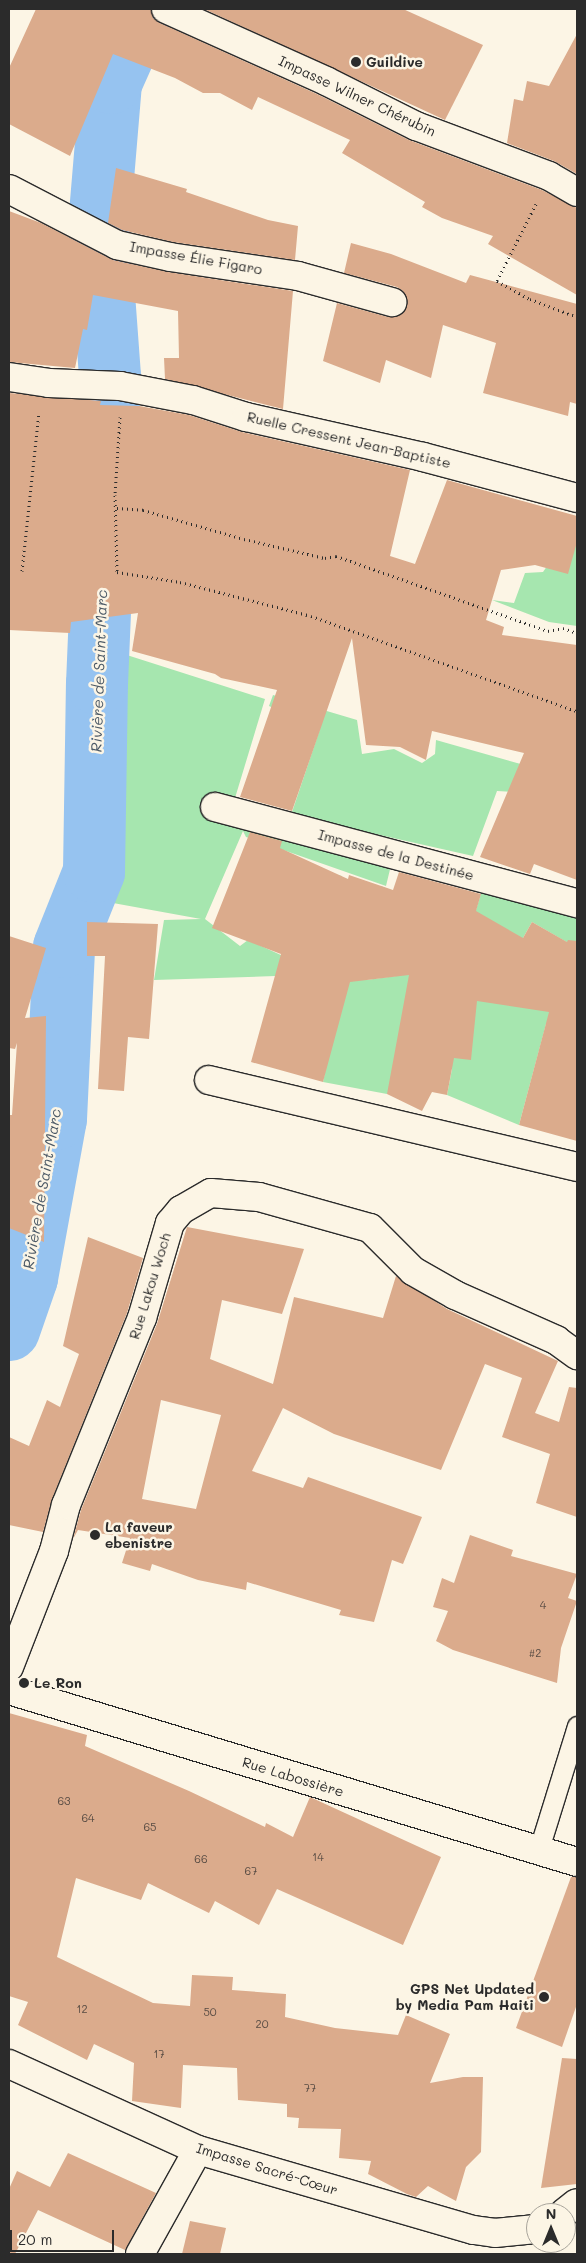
<!DOCTYPE html>
<meta charset="utf-8">
<style>
body{margin:0}
#map{position:relative;width:586px;height:2263px;overflow:hidden;background:#fcf5e5;font-family:Mali,sans-serif}
div>[style]{position:absolute}
.green>*{inset:0;background:#a6e6af}
.river>*{height:62px;margin:-31px;padding:0 31px;transform-origin:31px;border-radius:31px;background:#96c3f0}
.building>*{inset:0;background:#dbab8c}
.path>*{height:3px;margin-top:-1.5px;transform-origin:0;background:repeating-linear-gradient(90deg,#2b2b2b 0 1px,transparent 0 5px)}
.roads{filter:drop-shadow(1px 0 #2b2b2b) drop-shadow(-1px 0 #2b2b2b) drop-shadow(0 1px #2b2b2b) drop-shadow(0 -1px #2b2b2b)}
.lane>*{height:19px;margin:-9.5px;padding:0 9.5px;transform-origin:9.5px;border-radius:9.5px;background:#fcf5e5}
.street>*{height:28px;margin:-14px;padding:0 14px;transform-origin:14px;border-radius:14px;background:#fcf5e5}
.dots>*{width:14px;height:14px;translate:-50% -50%;box-sizing:border-box;border:2px solid #fcf5e5;border-radius:50%}
span{translate:-50% -50%;white-space:nowrap;text-align:center;line-height:1.15;-webkit-text-stroke:5px #fcf5e5;paint-order:stroke}
.number-label{font-size:11px;color:#574b43}
.number-label span{-webkit-text-stroke-width:0}
.poi-label{font-size:14px;color:#2b2b2b;font-weight:700}
.left{translate:0 -50%;text-align:left}
.right{translate:-100% -50%;text-align:right}
.street-label{font-size:14px;color:#2b2b2b}
.water-label{font-size:15px;color:#4b5966;font-style:italic}
.frame{position:absolute;inset:0;border:10px solid #2b2b2b;pointer-events:none}
.north{position:absolute;left:526px;top:2203px;width:50px;height:50px;box-sizing:border-box;background:#fcf5e5;border:1px solid #a8a49b;border-radius:50%;rotate:0deg;font-size:14px;font-weight:700;line-height:20px;text-align:center;color:#2b2b2b}
.north::after{content:'';display:block;margin:auto;width:18px;height:22px;background:#2b2b2b;clip-path:polygon(50% 0,100% 100%,50% 72%,0 100%)}
.scale{position:absolute;left:10px;top:2230px;width:104px;height:22px;box-sizing:border-box;border:2px solid #2b2b2b;border-top:0;padding-left:6px;font-size:15px;line-height:18px;white-space:nowrap;color:#2b2b2b;-webkit-text-stroke:4px #fcf5e5;paint-order:stroke}
</style>
<div id="map">
<div class="green">
<div style="clip-path:polygon(577px 522px,577px 626px,549px 622px,492px 600px,514px 603px,525px 573px,543px 572px)"></div>
<div style="clip-path:polygon(108px 649px,265px 699px,235px 798px,211px 798px,392px 861px,386px 886px,246px 837px,243px 831px,205px 919px,240px 946px,248px 940px,283px 956px,320px 871px,342px 876px,319px 960px,354px 967px,381px 886px,393px 891px,366px 980px,396px 976px,461px 959px,483px 887px,577px 910px,577px 948px,532px 922px,523px 938px,447px 996px,562px 1012px,577px 1017px,577px 1033px,546px 1024px,519px 1125px,447px 1095px,452px 1069px,433px 1054px,387px 1094px,323px 1082px,341px 994px,275px 976px,154px 980px,164px 920px,201px 919px,91px 899px,101px 873px)"></div>
<div style="clip-path:polygon(273px 695px,357px 720px,362px 754px,394px 749px,422px 763px,435px 754px,436px 740px,577px 780px,577px 796px,497px 791px,473px 856px,291px 815px,320px 729px,269px 706px)"></div>
</div>
<div class="river">
<div style="left:9px;top:1330px;width:55px;rotate:-70.9deg"></div>
<div style="left:27px;top:1278px;width:162px;rotate:-79.7deg"></div>
<div style="left:56px;top:1119px;width:172px;rotate:-87.3deg"></div>
<div style="left:64px;top:947px;width:81px;rotate:-68.2deg"></div>
<div style="left:94px;top:872px;width:188px;rotate:-89.1deg"></div>
<div style="left:97px;top:684px;width:308px;rotate:-87.6deg"></div>
<div style="left:110px;top:376px;width:150px;rotate:-94.2deg"></div>
<div style="left:99px;top:226px;width:144px;rotate:-85.2deg"></div>
<div style="left:111px;top:83px;width:81px;rotate:-66deg"></div>
</div>
<div class="building">
<div style="clip-path:polygon(36px 9px,151px 9px,153px 18px,160px 23px,319px 95px,409px 140px,542px 190px,577px 208px,577px 295px,488px 244px,493px 236px,442px 218px,422px 207px,425px 202px,342px 153px,350px 140px,258px 97px,252px 110px,220px 93px,203px 93px,175px 78px,113px 54px,70px 156px,9px 124px,9px 68px)"></div>
<div style="clip-path:polygon(204px 9px,403px 9px,483px 45px,445px 120px)"></div>
<div style="clip-path:polygon(577px 34px,577px 174px,554px 161px,507px 143px,514px 99px,523px 101px,527px 81px,549px 86px)"></div>
<div style="clip-path:polygon(116px 168px,187px 189px,186px 192px,268px 220px,298px 226px,295px 260px,173px 242px,122px 230px,108px 223px)"></div>
<div style="clip-path:polygon(9px 211px,41px 223px,113px 260px,168px 272px,293px 291px,283px 409px,165px 379px,164px 358px,179px 358px,178px 311px,93px 295px,87px 330px,83px 329px,75px 368px,9px 362px)"></div>
<div style="clip-path:polygon(351px 243px,391px 254px,466px 283px,470px 275px,577px 304px,577px 404px,570px 402px,568px 416px,483px 393px,496px 343px,443px 325px,431px 378px,386px 360px,380px 383px,323px 361px,337px 303px,388px 317px,403px 313px,407px 306px,403px 291px,397px 287px,344px 273px)"></div>
<div style="clip-path:polygon(9px 393px,101px 401px,100px 405px,139px 406px,189px 415px,242px 432px,410px 470px,390px 556px,415px 564px,447px 480px,577px 516px,577px 542px,568px 574px,535px 565px,501px 570px,486px 620px,504px 627px,502px 635px,577px 645px,577px 880px,534px 864px,530px 874px,480px 857px,524px 753px,432px 731px,426px 760px,400px 747px,366px 745px,352px 638px,292px 811px,240px 797px,277px 690px,221px 678px,215px 674px,132px 651px,138px 613px,71px 622px,70px 633px,9px 630px)"></div>
<div style="clip-path:polygon(250px 832px,282px 841px,280px 848px,348px 879px,349px 875px,393px 890px,399px 872px,481px 894px,476px 911px,523px 938px,532px 922px,567px 942px,568px 940px,577px 941px,577px 1141px,519px 1125px,549px 1012px,477px 1001px,471px 1060px,454px 1058px,447px 1095px,432px 1092px,422px 1111px,387px 1094px,409px 975px,350px 982px,323px 1082px,251px 1062px,281px 954px,212px 928px)"></div>
<div style="clip-path:polygon(87px 922px,158px 924px,149px 1039px,128px 1037px,124px 1091px,98px 1089px,105px 956px,87px 956px)"></div>
<div style="clip-path:polygon(9px 936px,46px 948px,25px 1018px,46px 1016px,44px 1242px,9px 1228px,9px 1115px,12px 1115px,17px 1043px,15px 1049px,9px 1048px)"></div>
<div style="clip-path:polygon(evenodd,187px 1227px,304px 1249px,282px 1314px,222px 1300px,210px 1359px,273px 1384px,294px 1297px,383px 1318px,396px 1276px,447px 1309px,558px 1361px,535px 1413px,559px 1422px,569px 1387px,577px 1388px,577px 1517px,536px 1503px,550px 1454px,502px 1437px,522px 1378px,485px 1364px,441px 1470px,334px 1434px,283px 1408px,252px 1471px,303px 1488px,308px 1477px,422px 1517px,403px 1564px,392px 1560px,374px 1622px,339px 1615px,341px 1610px,247px 1582px,246px 1590px,198px 1580px,152px 1564px,150px 1571px,122px 1563px,130px 1538px,78px 1530px,73px 1539px,81px 1510px,157px 1324px,187px 1227px,161px 1400px,221px 1415px,196px 1509px,142px 1499px,161px 1400px)"></div>
<div style="clip-path:polygon(88px 1237px,143px 1258px,127px 1313px,52px 1499px,43px 1532px,9px 1525px,9px 1437px,29px 1446px,47px 1400px,60px 1407px,79px 1354px,63px 1346px)"></div>
<div style="clip-path:polygon(470px 1535px,513px 1550px,511px 1556px,577px 1574px,568px 1598px,577px 1601px,561px 1648px,557px 1683px,453px 1650px,436px 1641px,448px 1611px,433px 1607px,442px 1578px,454px 1583px)"></div>
<div style="clip-path:polygon(9px 1713px,87px 1735px,85px 1746px,189px 1791px,265px 1827px,266px 1823px,293px 1837px,310px 1797px,441px 1857px,403px 1945px,277px 1889px,259px 1925px,215px 1901px,209px 1913px,148px 1883px,141px 1900px,76px 1878px,57px 1957px,153px 2003px,190px 2006px,192px 1975px,233px 1977px,232px 1990px,286px 1994px,285px 2017px,335px 2028px,398px 2035px,406px 2015px,450px 2034px,430px 2083px,463px 2077px,483px 2077px,481px 2152px,466px 2167px,456px 2201px,428px 2186px,416px 2197px,407px 2194px,368px 2174px,371px 2161px,339px 2158px,341px 2129px,298px 2128px,299px 2118px,287px 2117px,287px 2104px,238px 2100px,237px 2068px,183px 2065px,181px 2108px,132px 2101px,134px 2063px,94px 2044px,87px 2060px,18px 2025px,28px 2002px,9px 1996px)"></div>
<div style="clip-path:polygon(571px 1877px,577px 1877px,577px 2004px,562px 2047px,516px 2028px)"></div>
<div style="clip-path:polygon(562px 2058px,577px 2059px,577px 2184px,541px 2188px)"></div>
<div style="clip-path:polygon(68px 2153px,156px 2193px,125px 2250px,38px 2210px,15px 2254px,9px 2254px,9px 2189px,17px 2171px,50px 2187px)"></div>
<div style="clip-path:polygon(190px 2221px,226px 2228px,220px 2254px,182px 2254px)"></div>
</div>
<div class="path">
<div style="left:536px;top:204px;width:86px;rotate:116.9deg"></div>
<div style="left:497px;top:281px;width:38px;rotate:29deg"></div>
<div style="left:530px;top:299px;width:50px;rotate:21deg"></div>
<div style="left:120px;top:417px;width:78px;rotate:93.7deg"></div>
<div style="left:115px;top:495px;width:77px;rotate:88.5deg"></div>
<div style="left:117px;top:572px;width:64px;rotate:9deg"></div>
<div style="left:180px;top:582px;width:135px;rotate:14.5deg"></div>
<div style="left:311px;top:616px;width:282px;rotate:19.7deg"></div>
<div style="left:117px;top:508px;width:26px;rotate:4deg"></div>
<div style="left:143px;top:510px;width:105px;rotate:16deg"></div>
<div style="left:244px;top:539px;width:83px;rotate:13.2deg"></div>
<div style="left:325px;top:558px;width:11px;rotate:-10deg"></div>
<div style="left:336px;top:556px;width:225px;rotate:19.5deg"></div>
<div style="left:548px;top:631px;width:15px;rotate:-11deg"></div>
<div style="left:563px;top:628px;width:15px;rotate:20deg"></div>
<div style="left:22px;top:571px;width:159px;rotate:-83.9deg"></div>
</div>
<div class="roads">
<div class="lane">
<div style="left:538px;top:1852px;width:132px;rotate:-72.8deg"></div>
</div>
<div class="street">
<div style="left:166px;top:9px;width:175px;rotate:24.2deg"></div>
<div style="left:326px;top:81px;width:101px;rotate:26.6deg"></div>
<div style="left:416px;top:126px;width:142px;rotate:20.6deg"></div>
<div style="left:549px;top:176px;width:32px;rotate:30deg"></div>
<div style="left:9px;top:189px;width:122px;rotate:27.4deg"></div>
<div style="left:117px;top:245px;width:54px;rotate:12.8deg"></div>
<div style="left:170px;top:257px;width:129px;rotate:8.4deg"></div>
<div style="left:298px;top:276px;width:98px;rotate:15.5deg"></div>
<div style="left:9px;top:377px;width:40px;rotate:8.5deg"></div>
<div style="left:49px;top:383px;width:71px;rotate:2.4deg"></div>
<div style="left:120px;top:386px;width:74px;rotate:10.9deg"></div>
<div style="left:193px;top:400px;width:56px;rotate:17.8deg"></div>
<div style="left:246px;top:417px;width:181px;rotate:12.7deg"></div>
<div style="left:423px;top:457px;width:159px;rotate:14.9deg"></div>
<div style="left:215px;top:807px;width:375px;rotate:14.9deg"></div>
<div style="left:209px;top:1080px;width:378px;rotate:13.3deg"></div>
<div style="left:9px;top:1667px;width:124px;rotate:-68.8deg"></div>
<div style="left:54px;top:1551px;width:48px;rotate:-75.4deg"></div>
<div style="left:66px;top:1505px;width:202px;rotate:-67.9deg"></div>
<div style="left:142px;top:1318px;width:99px;rotate:-73.6deg"></div>
<div style="left:170px;top:1223px;width:17px;rotate:-50deg"></div>
<div style="left:181px;top:1210px;width:34px;rotate:-30deg"></div>
<div style="left:211px;top:1193px;width:48px;rotate:4.8deg"></div>
<div style="left:259px;top:1197px;width:115px;rotate:15.6deg"></div>
<div style="left:370px;top:1228px;width:61px;rotate:45deg"></div>
<div style="left:413px;top:1271px;width:48px;rotate:29.7deg"></div>
<div style="left:455px;top:1295px;width:111px;rotate:24deg"></div>
<div style="left:556px;top:1340px;width:26px;rotate:36deg"></div>
<div style="left:9px;top:1690px;width:593px;rotate:16.85deg"></div>
<div style="left:9px;top:2064px;width:208px;rotate:24.5deg"></div>
<div style="left:198px;top:2150px;width:287px;rotate:16.2deg"></div>
<div style="left:474px;top:2230px;width:21px;rotate:8deg"></div>
<div style="left:495px;top:2233px;width:41px;rotate:-5.6deg"></div>
<div style="left:564px;top:2213px;width:16px;rotate:-38deg"></div>
<div style="left:140px;top:2254px;width:119px;rotate:-60.9deg"></div>
</div>
</div>
<div class="dots">
<div style="left:356px;top:62px;background:#2b2b2b"></div>
<div style="left:95px;top:1535px;background:#2b2b2b"></div>
<div style="left:24px;top:1683px;background:#2b2b2b"></div>
<div style="left:544px;top:1997px;background:#2b2b2b"></div>
</div>
<div class="number-label">
<span style="left:543px;top:1605px">4</span>
<span style="left:535px;top:1653px">#2</span>
<span style="left:64px;top:1801px">63</span>
<span style="left:88px;top:1818px">64</span>
<span style="left:150px;top:1827px">65</span>
<span style="left:318px;top:1857px">14</span>
<span style="left:201px;top:1859px">66</span>
<span style="left:251px;top:1871px">67</span>
<span style="left:82px;top:2009px">12</span>
<span style="left:210px;top:2012px">50</span>
<span style="left:262px;top:2024px">20</span>
<span style="left:159px;top:2054px">17</span>
<span style="left:310px;top:2088px">77</span>
</div>
<div class="poi-label">
<span class="left" style="left:366px;top:62px">Guildive</span>
<span class="left" style="left:105px;top:1535px">La faveur<br>ebenistre</span>
<span class="left" style="left:34px;top:1683px">Le Ron</span>
<span class="right" style="left:534px;top:1997px">GPS Net Updated<br>by Media Pam Haiti</span>
</div>
<div class="street-label">
<span style="left:357px;top:96px;rotate:25deg">Impasse Wilner Chérubin</span>
<span style="left:196px;top:258px;rotate:10deg">Impasse Élie Figaro</span>
<span style="left:349px;top:440px;rotate:13deg">Ruelle Cressent Jean-Baptiste</span>
<span style="left:396px;top:855px;rotate:15deg">Impasse de la Destinée</span>
<span style="left:150px;top:1286px;rotate:-73deg">Rue Lakou Woch</span>
<span style="left:293px;top:1777px;rotate:17deg">Rue Labossière</span>
<span style="left:267px;top:2169px;rotate:17deg">Impasse Sacré-Cœur</span>
</div>
<div class="water-label">
<span style="left:99px;top:671px;rotate:-88deg">Rivière de Saint-Marc</span>
<span style="left:42px;top:1189px;rotate:-80deg">Rivière de Saint-Marc</span>
</div>
<div class="frame"></div>
<div class="north">N</div>
<div class="scale">20 m</div>
</div>
